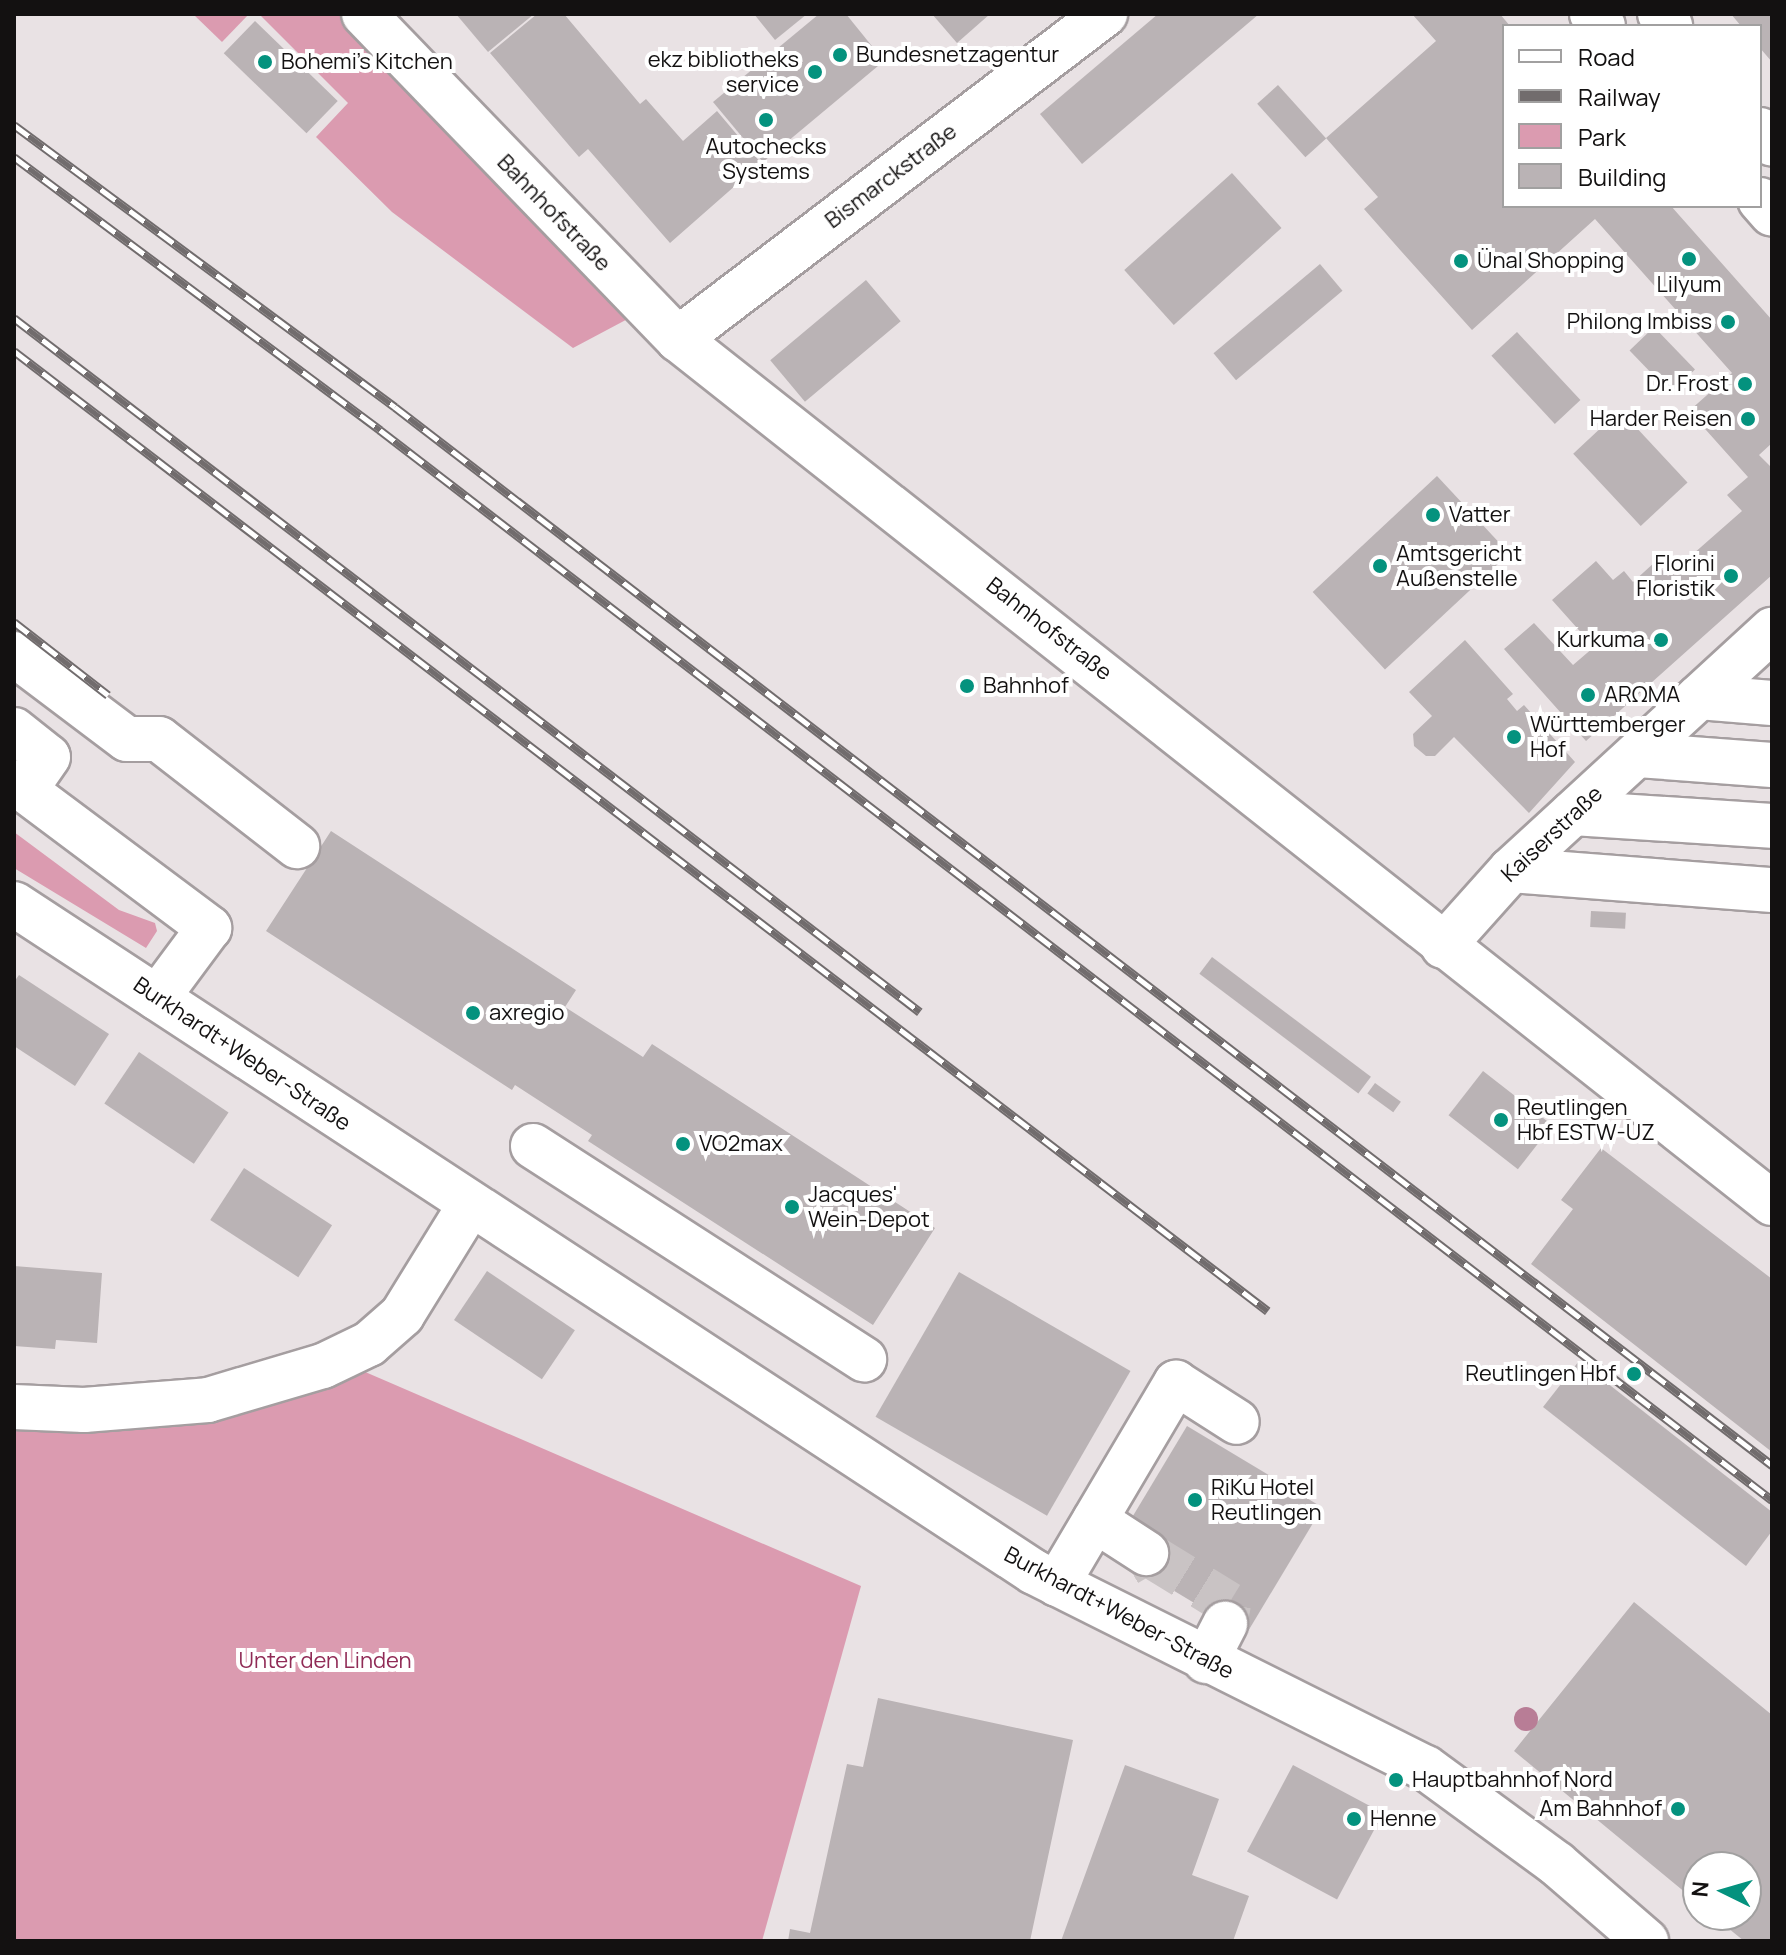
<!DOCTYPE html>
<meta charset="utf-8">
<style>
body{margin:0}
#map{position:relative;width:1786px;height:1955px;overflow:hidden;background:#e9e2e4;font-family:Manrope,sans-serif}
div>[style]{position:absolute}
.green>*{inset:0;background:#db9bb0}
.building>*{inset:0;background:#bab3b5;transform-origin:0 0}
.minor-tunnel>*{height:44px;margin-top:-22px;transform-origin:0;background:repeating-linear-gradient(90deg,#c9c3c4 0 44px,transparent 0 66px)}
.roads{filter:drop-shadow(2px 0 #a59ea0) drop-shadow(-2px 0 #a59ea0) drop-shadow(0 2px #a59ea0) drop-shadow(0 -2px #a59ea0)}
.minor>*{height:44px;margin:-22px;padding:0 22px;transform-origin:22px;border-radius:22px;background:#fff}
.major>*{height:44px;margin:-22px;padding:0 22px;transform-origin:22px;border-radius:22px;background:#fff}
.rail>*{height:9px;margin-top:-4.5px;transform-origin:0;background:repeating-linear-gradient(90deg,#fff 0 18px,#716c6d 0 36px);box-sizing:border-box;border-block:2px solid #716c6d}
.trees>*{width:24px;height:24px;margin:-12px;border-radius:50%;background:#b87d96}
.dots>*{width:22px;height:22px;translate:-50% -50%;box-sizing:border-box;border:4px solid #fff;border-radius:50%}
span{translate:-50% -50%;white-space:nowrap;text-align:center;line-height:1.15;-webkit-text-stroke:8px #fff;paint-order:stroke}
.poi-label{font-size:22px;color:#131111}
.left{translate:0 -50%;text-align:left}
.right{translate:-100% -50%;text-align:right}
.street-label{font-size:22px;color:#131111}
.park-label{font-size:22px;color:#902b56}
.frame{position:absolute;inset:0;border:16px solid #131111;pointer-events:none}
.legend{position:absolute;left:1502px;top:24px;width:260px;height:184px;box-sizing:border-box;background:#fff;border:2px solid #a1a0a0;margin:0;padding:10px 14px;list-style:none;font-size:24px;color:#131111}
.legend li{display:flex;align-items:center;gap:16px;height:40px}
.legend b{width:40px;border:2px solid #a1a0a0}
.north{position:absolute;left:1682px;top:1851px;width:80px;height:80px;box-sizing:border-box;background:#fff;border:2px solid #a1a0a0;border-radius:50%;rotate:275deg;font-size:22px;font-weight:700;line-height:32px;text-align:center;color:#131111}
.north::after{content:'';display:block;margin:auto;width:28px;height:36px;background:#04927e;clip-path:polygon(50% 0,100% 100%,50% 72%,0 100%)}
</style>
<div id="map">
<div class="green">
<div style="clip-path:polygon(193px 14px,249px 14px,222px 42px)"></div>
<div style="clip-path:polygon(259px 14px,344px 14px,637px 314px,573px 348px,392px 212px,316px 137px,348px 103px)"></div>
<div style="clip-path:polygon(14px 832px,119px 910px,155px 923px,157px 931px,146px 948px,14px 868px)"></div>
<div style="clip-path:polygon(356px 1368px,861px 1586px,762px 1941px,14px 1941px,14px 1409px)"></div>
</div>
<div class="building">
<div style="clip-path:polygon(456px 14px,534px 14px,488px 52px)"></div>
<div style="clip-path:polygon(537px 14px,564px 14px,640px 104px,646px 99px,683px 141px,717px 111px,761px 163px,670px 243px,588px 149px,579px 157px,490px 53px)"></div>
<div style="clip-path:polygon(754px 14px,807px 14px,775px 40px)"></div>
<div style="clip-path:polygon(819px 14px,846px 14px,884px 61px,763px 162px,713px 102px)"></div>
<div style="clip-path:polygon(932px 14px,990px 14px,957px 43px)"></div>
<div style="clip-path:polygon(1158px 14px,1259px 14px,1082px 164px,1040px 114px)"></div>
<div style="clip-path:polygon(1412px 14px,1500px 14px,1510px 26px,1504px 26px,1504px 206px,1671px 206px,1772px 320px,1772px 443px,1759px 455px,1772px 468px,1772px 575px,1586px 741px,1504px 649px,1534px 623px,1573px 665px,1594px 647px,1552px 600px,1596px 561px,1613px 580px,1624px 571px,1633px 582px,1655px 562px,1668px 576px,1742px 511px,1727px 495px,1748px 477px,1689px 411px,1732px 373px,1595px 219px,1472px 330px,1401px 251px,1364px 209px,1378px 197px,1326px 138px,1436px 41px)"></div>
<div style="clip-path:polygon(1731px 14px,1772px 14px,1772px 62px,1760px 48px,1760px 26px,1741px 26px)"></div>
<div style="left:255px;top:21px;width:115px;height:45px;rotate:44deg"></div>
<div style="left:1278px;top:85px;width:72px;height:28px;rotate:48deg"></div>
<div style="left:1232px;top:173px;width:74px;height:145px;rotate:48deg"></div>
<div style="left:1320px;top:264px;width:35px;height:139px;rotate:50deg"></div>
<div style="left:866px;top:280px;width:54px;height:125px;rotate:50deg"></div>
<div style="left:1654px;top:327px;width:59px;height:34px;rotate:46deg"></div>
<div style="left:1517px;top:332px;width:93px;height:35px;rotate:47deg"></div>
<div style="left:1620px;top:410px;width:99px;height:64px;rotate:47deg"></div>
<div style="left:1437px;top:476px;width:106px;height:170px;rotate:47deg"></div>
<div style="clip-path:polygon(1465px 640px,1513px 694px,1507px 699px,1517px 711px,1524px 705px,1575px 762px,1529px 813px,1454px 737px,1435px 756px,1426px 756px,1414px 746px,1413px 734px,1432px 716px,1409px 692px)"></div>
<div style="clip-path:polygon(331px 831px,576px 990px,565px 1007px,643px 1057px,652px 1044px,935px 1228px,873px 1325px,588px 1141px,592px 1135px,515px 1085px,512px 1090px,266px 931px)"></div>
<div style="left:1591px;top:911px;width:35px;height:16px;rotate:3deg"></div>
<div style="left:1212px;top:957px;width:199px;height:21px;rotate:37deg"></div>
<div style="clip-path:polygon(19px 975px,109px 1034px,75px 1086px,14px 1046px,14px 982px)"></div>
<div style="left:139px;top:1052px;width:108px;height:62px;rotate:34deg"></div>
<div style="left:1483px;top:1071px;width:88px;height:56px;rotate:38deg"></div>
<div style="left:1375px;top:1083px;width:32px;height:13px;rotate:36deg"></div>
<div style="clip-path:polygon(1601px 1148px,1772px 1279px,1772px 1452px,1531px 1264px,1573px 1209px,1561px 1200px)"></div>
<div style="left:244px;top:1168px;width:105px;height:62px;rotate:33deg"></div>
<div style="clip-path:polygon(14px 1266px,102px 1273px,97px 1343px,56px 1340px,55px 1349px,14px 1346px)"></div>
<div style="left:487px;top:1271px;width:106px;height:59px;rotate:34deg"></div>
<div style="left:959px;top:1272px;width:198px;height:167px;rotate:30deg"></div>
<div style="clip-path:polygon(1579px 1361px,1772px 1512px,1772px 1531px,1746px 1566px,1543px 1407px)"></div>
<div style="left:1187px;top:1426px;width:158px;height:148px;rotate:31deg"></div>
<div style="clip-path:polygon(1634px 1602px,1772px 1715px,1772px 1941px,1744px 1941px,1712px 1915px,1746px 1915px,1746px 1867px,1698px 1867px,1698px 1903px,1514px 1751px)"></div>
<div style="clip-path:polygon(878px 1698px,1073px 1740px,1030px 1941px,788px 1941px,790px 1929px,810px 1933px,847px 1764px,863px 1767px)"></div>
<div style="clip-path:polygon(1125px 1765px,1219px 1799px,1192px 1875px,1249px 1896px,1233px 1941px,1061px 1941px)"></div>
<div style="left:1293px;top:1765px;width:102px;height:98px;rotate:28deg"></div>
</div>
<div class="minor-tunnel">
<div style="left:1127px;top:1564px;width:22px;rotate:-30deg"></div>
<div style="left:1146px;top:1553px;width:97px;rotate:31.6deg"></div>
<div style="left:1229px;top:1604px;width:20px;rotate:101deg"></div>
</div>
<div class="roads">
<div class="minor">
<div style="left:364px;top:14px;width:452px;rotate:46deg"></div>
<div style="left:678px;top:339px;width:1394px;rotate:38.3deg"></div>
<div style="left:678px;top:339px;width:537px;rotate:-37.28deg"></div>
<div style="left:14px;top:654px;width:141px;rotate:37deg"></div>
<div style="left:127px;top:739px;width:32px"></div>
<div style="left:159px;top:739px;width:175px;rotate:37.8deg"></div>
<div style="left:1699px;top:697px;width:73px;rotate:4.7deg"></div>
<div style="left:14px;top:730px;width:43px;rotate:38.5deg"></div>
<div style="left:48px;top:757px;width:40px;rotate:124.9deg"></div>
<div style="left:1638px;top:755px;width:134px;rotate:4.3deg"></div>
<div style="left:14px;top:782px;width:244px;rotate:36.8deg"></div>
<div style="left:209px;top:928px;width:87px;rotate:126.6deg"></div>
<div style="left:1573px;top:813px;width:199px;rotate:3.7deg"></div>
<div style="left:1511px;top:870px;width:262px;rotate:4.4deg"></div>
<div style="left:14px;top:904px;width:1219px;rotate:33.22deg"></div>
<div style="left:1034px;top:1572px;width:438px;rotate:26.6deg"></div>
<div style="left:1426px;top:1768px;width:162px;rotate:36.2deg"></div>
<div style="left:1557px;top:1864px;width:118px;rotate:40.9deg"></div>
<div style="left:1443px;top:946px;width:102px;rotate:-48.2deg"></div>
<div style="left:1511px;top:870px;width:355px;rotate:-42.6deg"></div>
<div style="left:533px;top:1146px;width:394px;rotate:32.8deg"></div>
<div style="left:14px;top:1407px;width:70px;rotate:2.5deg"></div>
<div style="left:84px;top:1410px;width:124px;rotate:-4.6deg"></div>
<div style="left:208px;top:1400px;width:120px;rotate:-16.5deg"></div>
<div style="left:323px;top:1366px;width:51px;rotate:-25.6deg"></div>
<div style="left:369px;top:1344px;width:44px;rotate:-41.3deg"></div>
<div style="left:402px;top:1315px;width:129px;rotate:-58.3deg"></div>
<div style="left:1095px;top:1520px;width:61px;rotate:32.9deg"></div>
<div style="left:1057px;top:1584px;width:234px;rotate:-59.4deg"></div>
<div style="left:1176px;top:1383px;width:72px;rotate:32.6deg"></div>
<div style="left:1206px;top:1661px;width:42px;rotate:-62.8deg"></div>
</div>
<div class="major">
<div style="left:1592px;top:14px;width:16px;rotate:47deg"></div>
<div style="left:1660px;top:14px;width:16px;rotate:50deg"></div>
<div style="left:1760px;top:130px;width:18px;rotate:49deg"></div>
<div style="left:1760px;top:200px;width:18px;rotate:49deg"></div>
</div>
</div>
<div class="rail">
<div style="left:14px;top:125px;width:474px;rotate:36.5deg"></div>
<div style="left:395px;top:407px;width:1737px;rotate:37.54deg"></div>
<div style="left:14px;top:157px;width:457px;rotate:36.7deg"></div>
<div style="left:380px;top:430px;width:1756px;rotate:37.55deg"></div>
<div style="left:14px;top:318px;width:1141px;rotate:37.45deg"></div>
<div style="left:14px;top:351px;width:1579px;rotate:37.44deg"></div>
<div style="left:14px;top:622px;width:119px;rotate:37.8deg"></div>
</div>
<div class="trees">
<div style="left:1526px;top:1719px"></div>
</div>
<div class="dots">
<div style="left:840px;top:55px;background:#04927e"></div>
<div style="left:265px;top:62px;background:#04927e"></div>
<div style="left:815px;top:72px;background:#04927e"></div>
<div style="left:766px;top:120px;background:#04927e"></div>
<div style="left:1689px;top:259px;background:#04927e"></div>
<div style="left:1461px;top:261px;background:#04927e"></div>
<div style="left:1728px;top:322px;background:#04927e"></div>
<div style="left:1745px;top:384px;background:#04927e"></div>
<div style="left:1748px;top:419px;background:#04927e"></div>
<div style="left:1433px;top:515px;background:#04927e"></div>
<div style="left:1380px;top:566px;background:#04927e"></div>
<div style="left:1731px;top:576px;background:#04927e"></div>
<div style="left:1661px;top:640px;background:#04927e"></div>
<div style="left:967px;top:686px;background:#04927e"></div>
<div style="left:1588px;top:695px;background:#04927e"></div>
<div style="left:1514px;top:737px;background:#04927e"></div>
<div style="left:473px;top:1013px;background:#04927e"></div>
<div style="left:1501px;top:1120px;background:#04927e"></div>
<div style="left:683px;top:1144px;background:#04927e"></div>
<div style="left:792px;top:1207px;background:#04927e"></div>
<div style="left:1634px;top:1374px;background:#04927e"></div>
<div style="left:1195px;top:1500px;background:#04927e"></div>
<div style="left:1396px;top:1780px;background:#04927e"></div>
<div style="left:1678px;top:1809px;background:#04927e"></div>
<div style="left:1354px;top:1819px;background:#04927e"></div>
</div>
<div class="poi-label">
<span class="left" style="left:856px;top:55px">Bundesnetzagentur</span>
<span class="right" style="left:799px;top:72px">ekz bibliotheks<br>service</span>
<span class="left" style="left:281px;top:62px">Bohemi's Kitchen</span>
<span style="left:766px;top:159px">Autochecks<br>Systems</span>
<span class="left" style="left:1477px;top:261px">Ünal Shopping</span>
<span style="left:1689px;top:285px">Lilyum</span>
<span class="right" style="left:1712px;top:322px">Philong Imbiss</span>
<span class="right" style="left:1729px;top:384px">Dr. Frost</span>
<span class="right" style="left:1732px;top:419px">Harder Reisen</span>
<span class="left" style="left:1449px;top:515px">Vatter</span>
<span class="left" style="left:1396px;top:566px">Amtsgericht<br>Außenstelle</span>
<span class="right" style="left:1715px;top:576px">Florini<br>Floristik</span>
<span class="right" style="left:1645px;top:640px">Kurkuma</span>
<span class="left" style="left:983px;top:686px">Bahnhof</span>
<span class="left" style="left:1604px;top:695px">ARΩMA</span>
<span class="left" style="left:1530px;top:737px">Württemberger<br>Hof</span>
<span class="left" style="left:489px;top:1013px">axregio</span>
<span class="left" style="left:1517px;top:1120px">Reutlingen<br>Hbf ESTW-UZ</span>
<span class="left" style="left:699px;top:1144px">VO2max</span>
<span class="left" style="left:808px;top:1207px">Jacques'<br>Wein-Depot</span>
<span class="right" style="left:1616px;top:1374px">Reutlingen Hbf</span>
<span class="left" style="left:1211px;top:1500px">RiKu Hotel<br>Reutlingen</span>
<span class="left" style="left:1412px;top:1780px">Hauptbahnhof Nord</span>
<span class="right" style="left:1662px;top:1809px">Am Bahnhof</span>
<span class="left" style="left:1370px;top:1819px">Henne</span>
</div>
<div class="street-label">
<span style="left:891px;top:176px;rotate:-37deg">Bismarckstraße</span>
<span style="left:554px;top:213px;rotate:46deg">Bahnhofstraße</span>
<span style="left:1049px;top:629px;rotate:38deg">Bahnhofstraße</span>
<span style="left:1552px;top:834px;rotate:-43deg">Kaiserstraße</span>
<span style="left:242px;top:1054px;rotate:34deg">Burkhardt+Weber-Straße</span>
<span style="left:1119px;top:1613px;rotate:28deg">Burkhardt+Weber-Straße</span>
</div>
<div class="park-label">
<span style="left:325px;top:1661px">Unter den Linden</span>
</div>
<div class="frame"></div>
<ul class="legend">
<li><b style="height:10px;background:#fff"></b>Road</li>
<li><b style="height:10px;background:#716c6d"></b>Railway</li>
<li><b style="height:22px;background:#db9bb0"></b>Park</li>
<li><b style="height:22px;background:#bab3b5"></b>Building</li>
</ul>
<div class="north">N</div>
</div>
